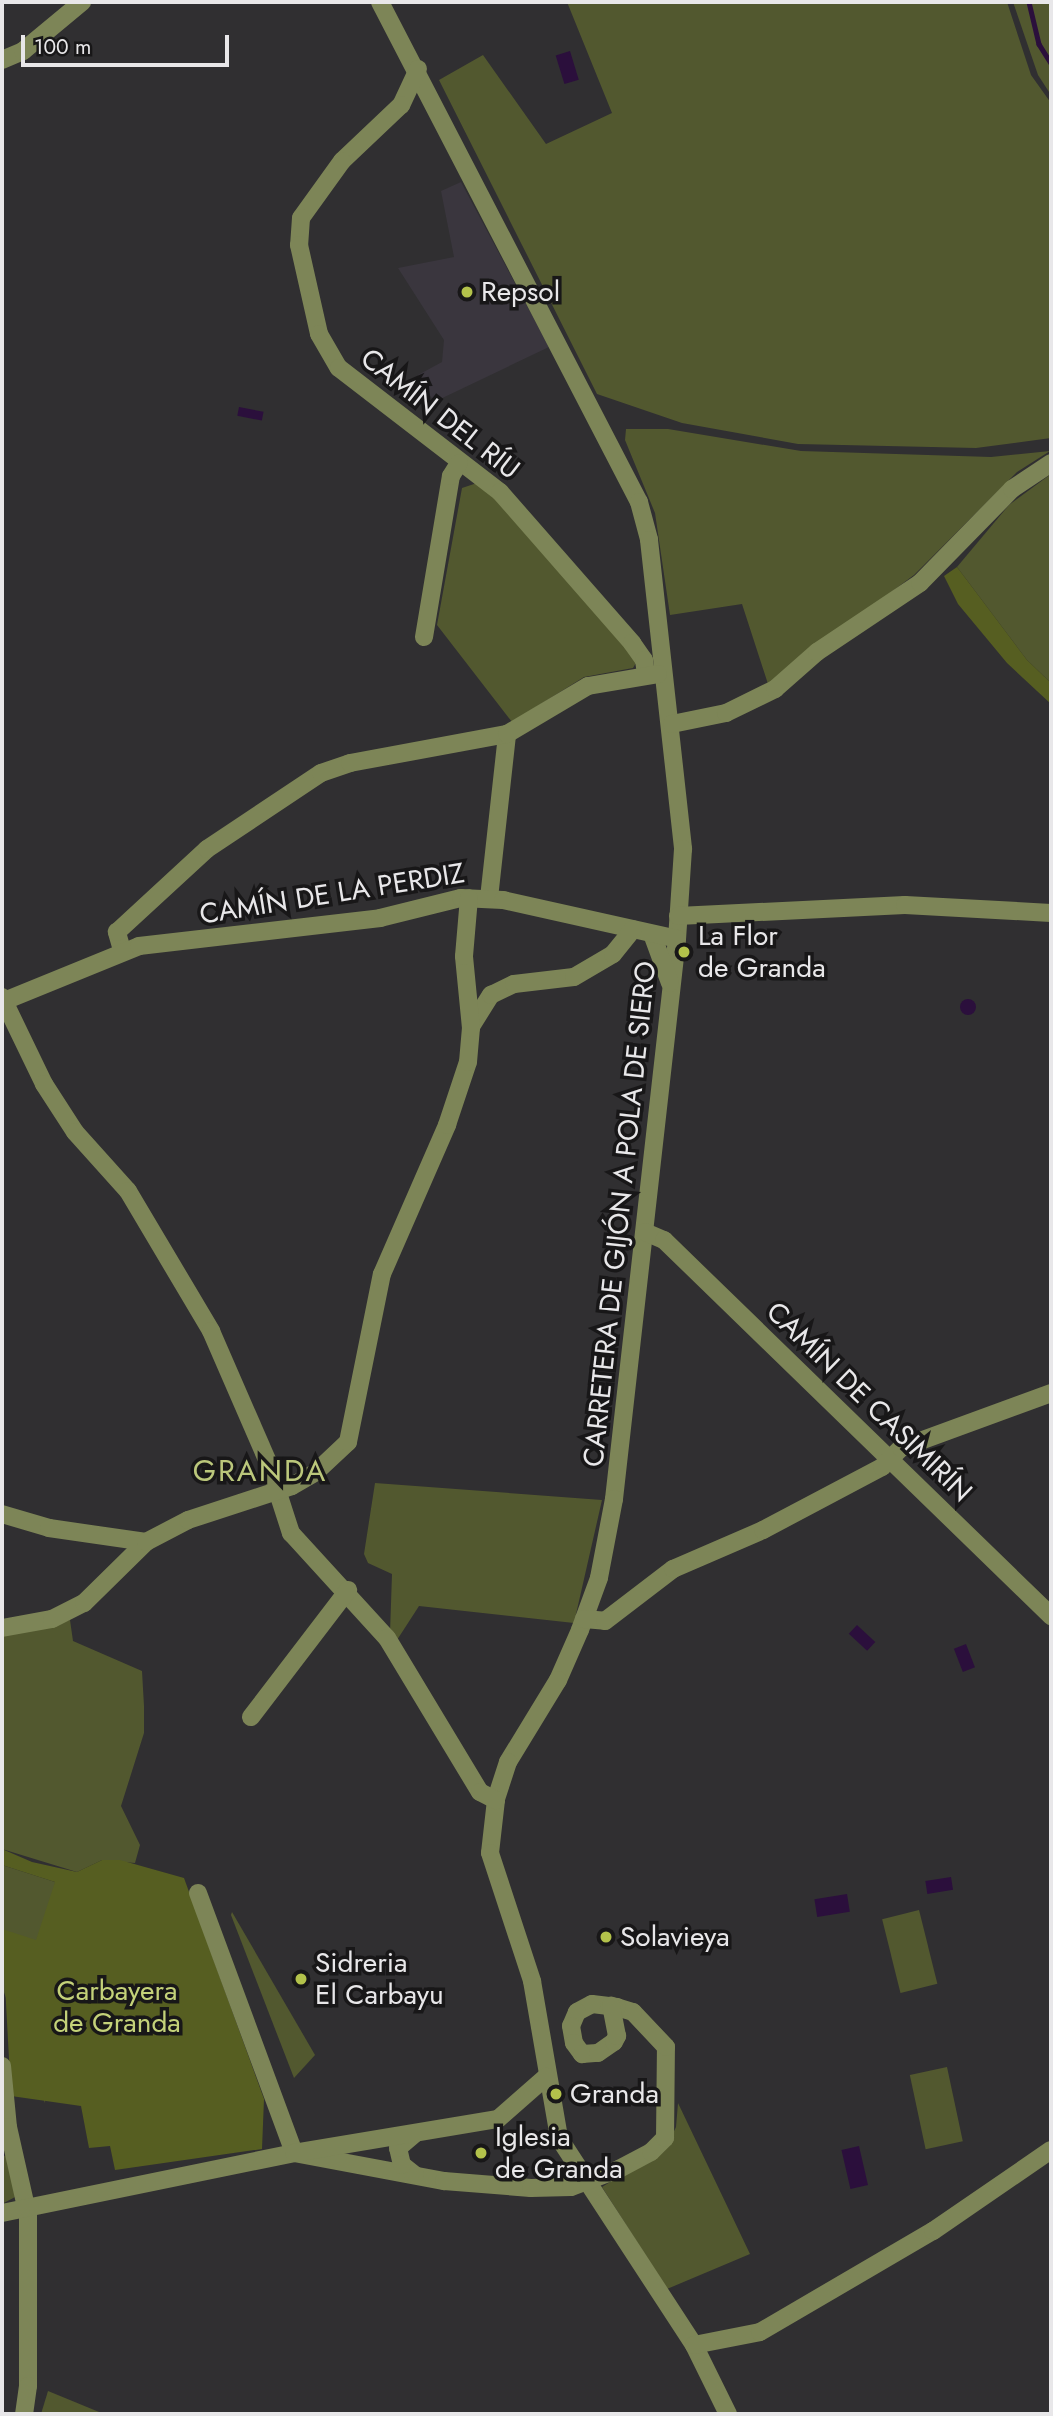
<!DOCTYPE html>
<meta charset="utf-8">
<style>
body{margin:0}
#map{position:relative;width:1053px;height:2416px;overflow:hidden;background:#302f31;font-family:Jost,sans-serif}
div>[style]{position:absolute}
.built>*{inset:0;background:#3a363e}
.green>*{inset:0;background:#52582f;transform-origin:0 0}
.forest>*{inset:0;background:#565e21}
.water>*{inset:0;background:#2b0f3c;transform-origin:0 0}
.round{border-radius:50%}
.stream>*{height:4.5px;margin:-2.25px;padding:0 2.25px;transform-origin:2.25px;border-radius:2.25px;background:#2b0f3c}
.minor>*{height:18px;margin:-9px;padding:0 9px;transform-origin:9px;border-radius:9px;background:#7d8557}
.dots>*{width:19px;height:19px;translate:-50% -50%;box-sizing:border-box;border:4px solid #181718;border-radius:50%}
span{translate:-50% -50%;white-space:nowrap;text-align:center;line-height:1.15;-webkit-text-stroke:7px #181718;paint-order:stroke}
.poi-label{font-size:28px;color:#e8e7e9}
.left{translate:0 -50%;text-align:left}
.street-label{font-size:28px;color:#e8e7e9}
.park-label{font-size:28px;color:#c4d279}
.neighbourhood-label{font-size:30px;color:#bbc77b;letter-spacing:2px}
.frame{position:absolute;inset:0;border:4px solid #e8e7e9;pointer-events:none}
.scale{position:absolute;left:21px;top:35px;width:208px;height:32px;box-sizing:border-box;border:4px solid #e8e7e9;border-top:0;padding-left:9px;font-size:21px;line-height:24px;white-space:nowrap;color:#e8e7e9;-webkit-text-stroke:5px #181718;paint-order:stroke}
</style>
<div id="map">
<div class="built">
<div style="clip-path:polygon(461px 182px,549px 347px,434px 402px,418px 375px,442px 362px,444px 340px,398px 268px,454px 257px,441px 191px)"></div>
</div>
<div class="green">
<div style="clip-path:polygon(567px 2px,1007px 2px,1031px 75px,1051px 103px,1051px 438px,976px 448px,798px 444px,682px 423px,597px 394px,439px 80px,483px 55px,546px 144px,612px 113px)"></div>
<div style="clip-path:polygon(1013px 2px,1051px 2px,1051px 95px,1038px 75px)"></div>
<div style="clip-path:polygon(626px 429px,668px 429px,801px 451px,991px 457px,1050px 451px,1017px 472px,914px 575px,768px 684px,742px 604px,670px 615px,655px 513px,625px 440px)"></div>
<div style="clip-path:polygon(1051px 474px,1051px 683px,1027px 660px,957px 567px,1009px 505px)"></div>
<div style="clip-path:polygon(477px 483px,503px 506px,637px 661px,633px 668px,584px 677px,512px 722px,437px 625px,462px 488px)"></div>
<div style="clip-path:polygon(375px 1483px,602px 1500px,574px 1623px,419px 1606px,397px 1640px,390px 1633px,392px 1574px,368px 1563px,364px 1554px)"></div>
<div style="clip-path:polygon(70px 1620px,73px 1641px,142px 1671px,144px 1706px,144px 1733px,121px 1806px,140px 1845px,135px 1863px,102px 1860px,77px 1872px,2px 1849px,2px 1634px)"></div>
<div style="clip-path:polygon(2px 1865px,55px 1882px,45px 2103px,2px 1987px)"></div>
<div style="left:919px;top:1910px;width:76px;height:38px;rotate:76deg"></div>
<div style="clip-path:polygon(232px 1912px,315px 2055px,294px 2078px,231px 1915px)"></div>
<div style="left:947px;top:2067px;width:76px;height:38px;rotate:78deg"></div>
<div style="clip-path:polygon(678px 2103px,750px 2254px,667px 2289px,602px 2187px,667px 2146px,676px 2127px)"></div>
<div style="clip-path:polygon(7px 2154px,15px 2197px,2px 2204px,2px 2158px)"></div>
<div style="clip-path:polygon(48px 2391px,104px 2414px,41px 2414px)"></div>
</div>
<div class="forest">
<div style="clip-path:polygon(957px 567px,1027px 660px,1051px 683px,1051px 704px,1007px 663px,958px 604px,944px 576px)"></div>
<div style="clip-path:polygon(2px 1849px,32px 1862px,77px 1872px,102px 1860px,120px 1860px,184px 1878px,264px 2099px,262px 2149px,115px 2170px,110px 2146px,89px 2148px,81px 2106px,11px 2096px,2px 1929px,36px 1940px,55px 1882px,2px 1865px)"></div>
</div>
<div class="water">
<div style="left:570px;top:51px;width:30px;height:15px;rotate:73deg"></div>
<div style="left:239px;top:407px;width:25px;height:9px;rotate:11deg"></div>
<div class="round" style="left:960px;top:999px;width:16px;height:16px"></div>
<div style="left:857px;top:1625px;width:25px;height:12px;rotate:43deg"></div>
<div style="left:966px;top:1644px;width:25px;height:13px;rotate:69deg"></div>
<div style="left:951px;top:1877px;width:13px;height:26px;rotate:81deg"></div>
<div style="left:847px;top:1894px;width:18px;height:33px;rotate:81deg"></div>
<div style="left:859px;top:2146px;width:40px;height:18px;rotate:77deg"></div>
</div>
<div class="stream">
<div style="left:1029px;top:2px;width:43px;rotate:76.6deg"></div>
<div style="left:1039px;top:44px;width:22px;rotate:58deg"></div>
</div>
<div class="minor">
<div style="left:380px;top:2px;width:563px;rotate:62.62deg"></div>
<div style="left:639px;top:502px;width:39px;rotate:75deg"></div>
<div style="left:649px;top:540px;width:311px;rotate:83.7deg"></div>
<div style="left:683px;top:849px;width:90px;rotate:93.8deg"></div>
<div style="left:677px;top:939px;width:564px;rotate:96.42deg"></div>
<div style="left:614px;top:1499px;width:80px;rotate:100.8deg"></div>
<div style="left:599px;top:1578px;width:55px;rotate:110.1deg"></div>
<div style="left:580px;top:1630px;width:55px;rotate:113.7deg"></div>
<div style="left:558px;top:1680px;width:96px;rotate:121.4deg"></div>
<div style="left:508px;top:1762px;width:40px;rotate:108deg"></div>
<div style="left:496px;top:1800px;width:53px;rotate:96.5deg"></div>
<div style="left:490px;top:1853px;width:135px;rotate:71.8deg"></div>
<div style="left:532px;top:1981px;width:159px;rotate:80.2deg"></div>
<div style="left:559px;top:2138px;width:247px;rotate:56.9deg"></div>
<div style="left:694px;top:2345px;width:77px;rotate:63.8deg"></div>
<div style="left:2px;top:60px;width:23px;rotate:-23deg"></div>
<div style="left:23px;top:51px;width:77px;rotate:-39.7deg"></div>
<div style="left:418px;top:69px;width:40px;rotate:115deg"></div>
<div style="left:401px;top:105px;width:81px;rotate:136.5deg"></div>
<div style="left:342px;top:161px;width:70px;rotate:125.7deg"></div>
<div style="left:301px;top:218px;width:27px;rotate:94deg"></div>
<div style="left:299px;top:245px;width:91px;rotate:77.3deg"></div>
<div style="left:319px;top:334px;width:39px;rotate:60deg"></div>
<div style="left:339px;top:368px;width:203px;rotate:37.6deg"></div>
<div style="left:500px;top:492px;width:201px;rotate:48.8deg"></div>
<div style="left:632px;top:643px;width:21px;rotate:55deg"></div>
<div style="left:644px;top:660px;width:14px;rotate:82deg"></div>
<div style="left:424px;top:637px;width:163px;rotate:-80.5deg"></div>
<div style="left:451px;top:476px;width:15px;rotate:-58deg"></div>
<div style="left:672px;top:724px;width:55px;rotate:-11.5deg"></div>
<div style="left:726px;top:713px;width:55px;rotate:-26.1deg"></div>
<div style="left:775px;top:689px;width:56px;rotate:-41.4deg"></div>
<div style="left:817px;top:652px;width:124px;rotate:-33.8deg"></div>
<div style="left:920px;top:583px;width:132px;rotate:-45.6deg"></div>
<div style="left:1012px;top:489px;width:47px;rotate:-33.7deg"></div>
<div style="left:489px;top:898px;width:165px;rotate:-83.7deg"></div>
<div style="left:678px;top:916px;width:227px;rotate:-2.8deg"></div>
<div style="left:905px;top:905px;width:146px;rotate:3.1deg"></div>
<div style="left:652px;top:934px;width:52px;rotate:69.8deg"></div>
<div style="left:122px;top:950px;width:19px;rotate:-106deg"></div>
<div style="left:117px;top:932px;width:122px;rotate:-42.7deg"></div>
<div style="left:207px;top:849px;width:137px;rotate:-33.7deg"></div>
<div style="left:321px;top:773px;width:31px;rotate:-19deg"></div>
<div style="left:350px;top:763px;width:160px;rotate:-10.5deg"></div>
<div style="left:507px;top:734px;width:94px;rotate:-30.7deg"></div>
<div style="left:588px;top:686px;width:71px;rotate:-9.7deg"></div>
<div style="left:2px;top:997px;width:97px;rotate:64.2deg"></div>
<div style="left:44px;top:1084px;width:57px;rotate:57.1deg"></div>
<div style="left:75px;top:1132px;width:79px;rotate:48.1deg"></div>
<div style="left:128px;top:1191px;width:163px;rotate:59.3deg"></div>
<div style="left:211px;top:1331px;width:143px;rotate:66.5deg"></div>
<div style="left:268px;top:1462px;width:75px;rotate:72.1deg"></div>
<div style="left:291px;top:1533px;width:142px;rotate:47.6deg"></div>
<div style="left:387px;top:1638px;width:180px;rotate:58.9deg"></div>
<div style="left:480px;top:1792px;width:18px;rotate:27deg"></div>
<div style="left:2px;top:1002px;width:148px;rotate:-22.2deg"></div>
<div style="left:139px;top:946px;width:243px;rotate:-6.6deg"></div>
<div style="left:380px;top:918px;width:83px;rotate:-13.9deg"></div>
<div style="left:461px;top:898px;width:42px;rotate:2.7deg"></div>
<div style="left:503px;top:900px;width:178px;rotate:12.6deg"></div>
<div style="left:472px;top:1025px;width:36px;rotate:-58deg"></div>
<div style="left:491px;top:995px;width:25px;rotate:-26deg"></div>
<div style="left:514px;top:984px;width:60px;rotate:-6.7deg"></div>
<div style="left:574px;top:977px;width:45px;rotate:-30.5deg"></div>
<div style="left:613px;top:954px;width:32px;rotate:-51deg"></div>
<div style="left:645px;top:1232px;width:21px;rotate:23deg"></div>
<div style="left:664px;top:1240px;width:540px;rotate:44.17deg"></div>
<div style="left:2px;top:1514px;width:49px;rotate:16.6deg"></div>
<div style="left:49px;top:1528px;width:98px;rotate:8.2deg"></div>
<div style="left:584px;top:1619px;width:21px;rotate:5deg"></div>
<div style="left:605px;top:1621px;width:86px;rotate:-37.4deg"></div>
<div style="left:673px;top:1569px;width:98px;rotate:-23.4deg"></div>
<div style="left:763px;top:1530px;width:135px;rotate:-27.9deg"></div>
<div style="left:882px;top:1467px;width:27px;rotate:-45deg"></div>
<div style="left:901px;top:1448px;width:160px;rotate:-20.1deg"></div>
<div style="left:2px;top:1628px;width:51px;rotate:-10.2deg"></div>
<div style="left:52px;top:1619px;width:36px;rotate:-27deg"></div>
<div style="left:84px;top:1603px;width:87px;rotate:-44.5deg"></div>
<div style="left:146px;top:1542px;width:47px;rotate:-27.6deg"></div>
<div style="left:188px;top:1520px;width:109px;rotate:-18.1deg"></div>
<div style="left:292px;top:1486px;width:28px;rotate:-30deg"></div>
<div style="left:316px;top:1472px;width:44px;rotate:-43.2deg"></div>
<div style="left:348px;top:1442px;width:171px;rotate:-78.6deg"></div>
<div style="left:382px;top:1274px;width:163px;rotate:-66.4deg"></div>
<div style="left:447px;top:1125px;width:66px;rotate:-71.6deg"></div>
<div style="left:468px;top:1062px;width:34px;rotate:-85deg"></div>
<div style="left:471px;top:1028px;width:72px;rotate:-95.6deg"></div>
<div style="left:464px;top:956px;width:58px;rotate:-85.1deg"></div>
<div style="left:251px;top:1717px;width:160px;rotate:-52.6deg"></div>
<div style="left:198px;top:1893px;width:277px;rotate:69.7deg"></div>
<div style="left:2px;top:2066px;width:61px;rotate:84.4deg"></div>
<div style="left:8px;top:2127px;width:91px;rotate:77.3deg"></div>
<div style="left:28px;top:2216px;width:170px;rotate:90deg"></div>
<div style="left:28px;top:2386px;width:28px;rotate:98deg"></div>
<div style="left:294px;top:2153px;width:153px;rotate:10.6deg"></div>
<div style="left:444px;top:2181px;width:87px;rotate:4.6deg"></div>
<div style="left:531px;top:2188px;width:40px;rotate:-1.4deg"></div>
<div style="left:571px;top:2187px;width:51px;rotate:-20.6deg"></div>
<div style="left:619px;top:2169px;width:36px;rotate:-28deg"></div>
<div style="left:651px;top:2152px;width:20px;rotate:-45deg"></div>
<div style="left:665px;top:2138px;width:91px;rotate:-89.4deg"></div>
<div style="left:666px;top:2047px;width:48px;rotate:-133.3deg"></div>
<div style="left:633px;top:2012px;width:17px;rotate:-163deg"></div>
<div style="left:617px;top:2007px;width:25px;rotate:-173deg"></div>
<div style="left:592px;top:2004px;width:17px;rotate:152deg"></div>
<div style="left:577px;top:2012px;width:15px;rotate:113deg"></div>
<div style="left:571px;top:2026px;width:17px;rotate:80deg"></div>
<div style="left:574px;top:2043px;width:14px;rotate:54deg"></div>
<div style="left:582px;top:2054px;width:16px;rotate:-4deg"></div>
<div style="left:598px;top:2053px;width:19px;rotate:-35deg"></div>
<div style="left:614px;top:2042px;width:7px;rotate:-63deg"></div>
<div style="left:617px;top:2036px;width:31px;rotate:-101deg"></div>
<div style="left:415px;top:2175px;width:16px;rotate:-142deg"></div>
<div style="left:402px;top:2165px;width:17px;rotate:-103deg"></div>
<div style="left:398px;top:2148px;width:23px;rotate:-40deg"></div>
<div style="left:2px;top:2213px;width:298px;rotate:-11.6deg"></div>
<div style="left:294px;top:2153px;width:207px;rotate:-9.5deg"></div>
<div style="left:498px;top:2119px;width:64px;rotate:-41.2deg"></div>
<div style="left:694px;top:2345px;width:67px;rotate:-11.1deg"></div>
<div style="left:760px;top:2332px;width:200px;rotate:-30.3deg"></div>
<div style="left:933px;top:2231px;width:143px;rotate:-34.5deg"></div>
</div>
<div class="dots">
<div style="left:467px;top:292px;background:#b3c24b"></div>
<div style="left:684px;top:952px;background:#b3c24b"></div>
<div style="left:606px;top:1937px;background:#b3c24b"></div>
<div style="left:301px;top:1979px;background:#b3c24b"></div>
<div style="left:556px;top:2094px;background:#b3c24b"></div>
<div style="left:481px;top:2153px;background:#b3c24b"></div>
</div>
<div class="poi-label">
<span class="left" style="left:481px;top:292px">Repsol</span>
<span class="left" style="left:698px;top:952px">La Flor<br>de Granda</span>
<span class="left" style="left:620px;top:1937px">Solavieya</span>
<span class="left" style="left:315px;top:1979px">Sidreria<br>El Carbayu</span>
<span class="left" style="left:570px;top:2094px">Granda</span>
<span class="left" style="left:495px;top:2153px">Iglesia<br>de Granda</span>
</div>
<div class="street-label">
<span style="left:440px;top:414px;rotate:38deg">CAMÍN DEL RÍU</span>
<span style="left:332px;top:894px;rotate:-9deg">CAMÍN DE LA PERDIZ</span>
<span style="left:620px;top:1214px;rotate:-84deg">CARRETERA DE GIJÓN A POLA DE SIERO</span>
<span style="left:869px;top:1402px;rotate:44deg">CAMÍN DE CASIMIRÍN</span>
</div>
<div class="park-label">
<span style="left:117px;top:2007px">Carbayera<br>de Granda</span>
</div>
<div class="neighbourhood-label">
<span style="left:260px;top:1471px">GRANDA</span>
</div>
<div class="frame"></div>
<div class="scale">100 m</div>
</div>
